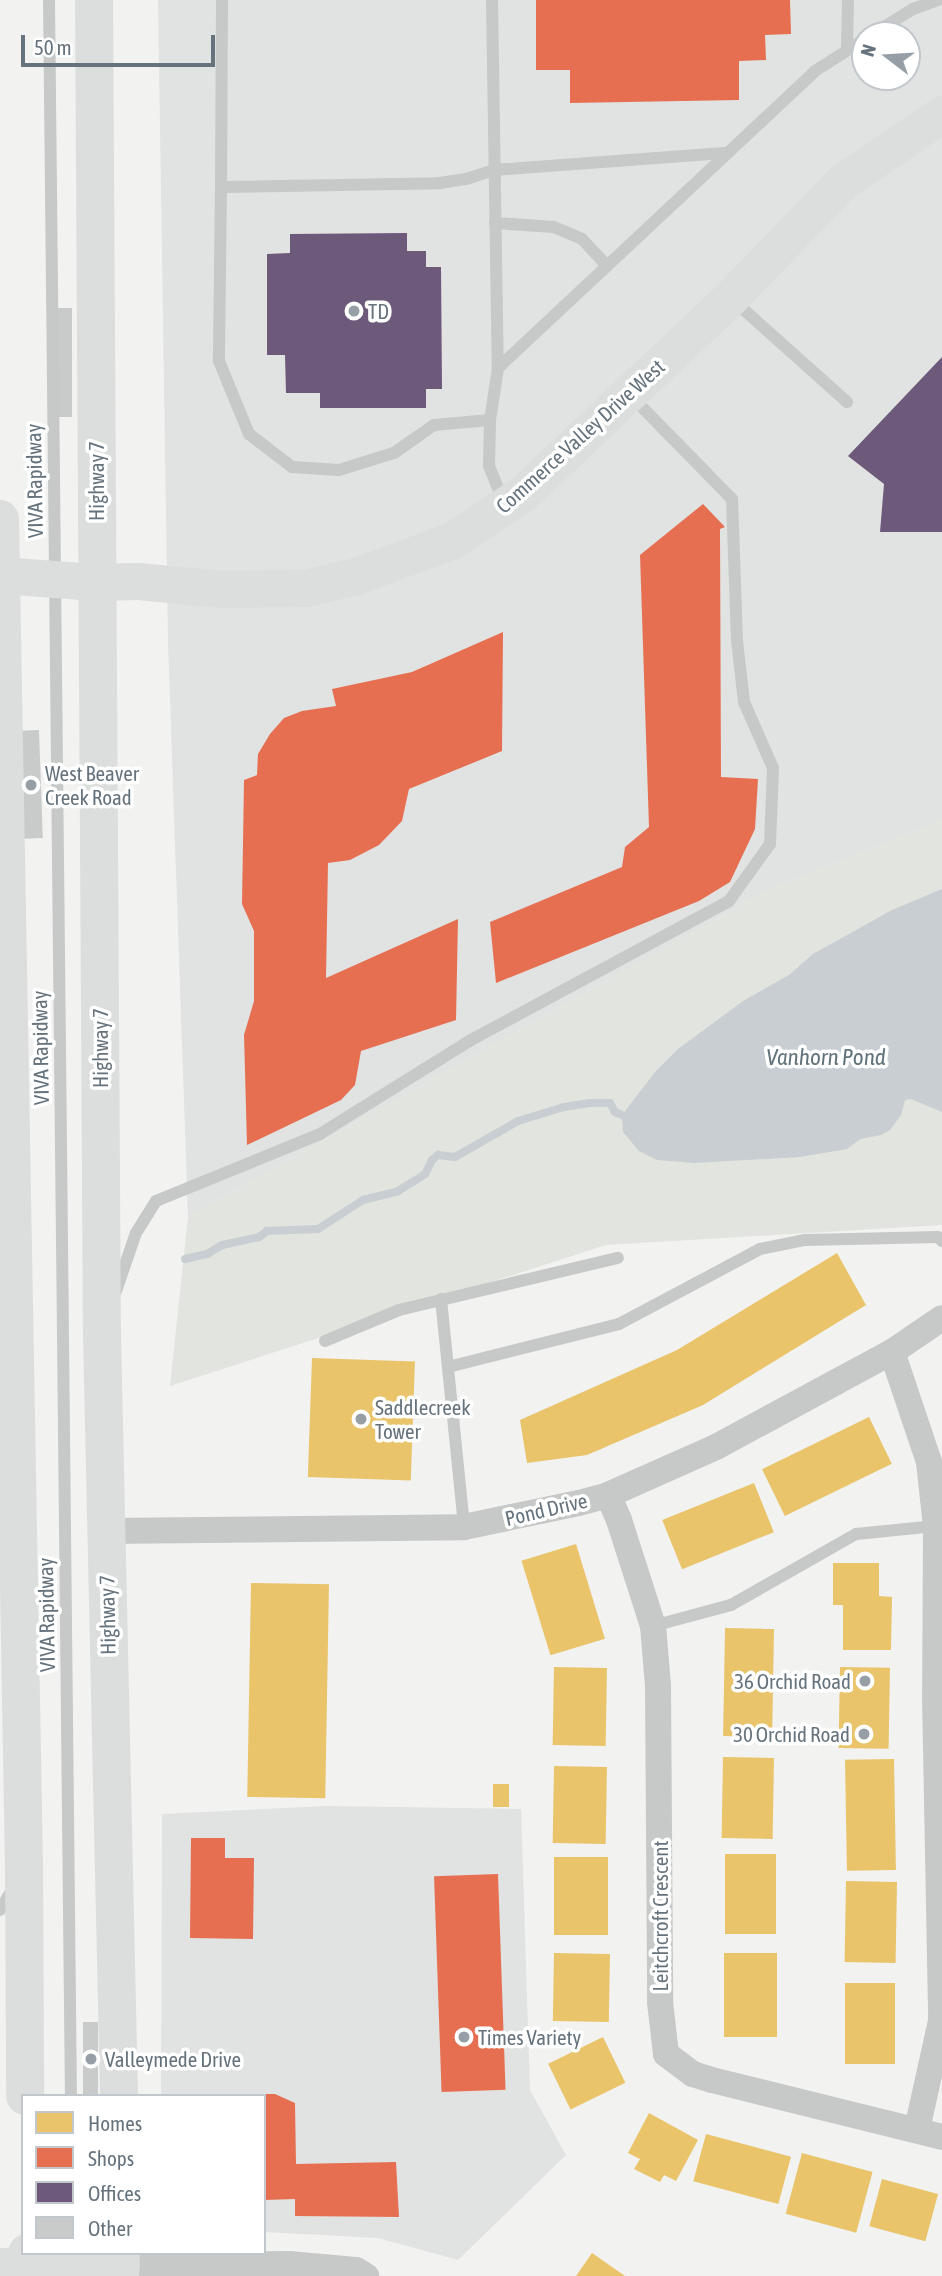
<!DOCTYPE html>
<style>
body{margin:0}
#map{position:relative;width:942px;height:2276px;overflow:hidden;background:#f2f2f1;font-family:"Asap Condensed",sans-serif}
div>[style]{position:absolute}
.built>*{inset:0;background:#e1e2e2}
.green>*{inset:0;background:#e2e4df}
.water>*{inset:0;background:#c8ced1}
.homes>*{inset:0;background:#e9c46a;transform-origin:0 0}
.shops>*{inset:0;background:#e76f51;transform-origin:0 0}
.offices>*{inset:0;background:#6d597a}
.stream>*{height:8px;margin:-4px;padding:0 4px;transform-origin:4px;border-radius:4px;background:#c8ced1}
.building>*{inset:0;background:#c9caca;transform-origin:0 0}
.lane>*{height:12px;margin:-6px;padding:0 6px;transform-origin:6px;border-radius:6px;background:#c7c8c8}
.street>*{height:26px;margin:-13px;padding:0 13px;transform-origin:13px;border-radius:13px;background:#c7c8c8}
.secondary>*{height:37px;margin:-18.5px;padding:0 18.5px;transform-origin:18.5px;border-radius:18.5px;background:#dcdddd}
.primary>*{height:38px;margin:-19px;padding:0 19px;transform-origin:19px;border-radius:19px;background:#dcdddd}
.dots>*{width:19px;height:19px;translate:-50% -50%;box-sizing:border-box;border:4px solid #fff;border-radius:50%}
span{translate:-50% -50%;white-space:nowrap;text-align:center;line-height:1.15;-webkit-text-stroke:7px #fff;paint-order:stroke}
.poi-label{font-size:21px;color:#66737d}
.left{translate:0 -50%;text-align:left}
.right{translate:-100% -50%;text-align:right}
.street-label{font-size:21px;color:#66737d}
.water-label{font-size:23px;color:#62747b;font-style:italic}
.legend{position:absolute;left:21px;top:2094px;width:245px;height:161px;box-sizing:border-box;background:#fff;border:2px solid #c2c7cb;margin:0;padding:9px 12px;list-style:none;font-size:21px;color:#66737d}
.legend li{display:flex;align-items:center;gap:14px;height:35px}
.legend b{width:35px;border:2px solid #c2c7cb}
.north{position:absolute;left:851px;top:21px;width:70px;height:70px;box-sizing:border-box;background:#fff;border:2px solid #c2c7cb;border-radius:50%;rotate:287deg;font-size:19px;font-weight:700;line-height:28px;text-align:center;color:#66737d}
.north::after{content:'';display:block;margin:auto;width:24px;height:32px;background:#979fa6;clip-path:polygon(50% 0,100% 100%,50% 72%,0 100%)}
.scale{position:absolute;left:21px;top:35px;width:194px;height:32px;box-sizing:border-box;border:4px solid #66737d;border-top:0;padding-left:9px;font-size:21px;line-height:24px;white-space:nowrap;color:#66737d;-webkit-text-stroke:5px #fff;paint-order:stroke}
</style>
<div id="map">
<div class="built">
<div style="clip-path:polygon(evenodd,158px 0,942px 0,942px 821px,768px 890px,188px 1217px,168px 642px,158px 0,865px 35px,907px 35px,907px 77px,865px 77px,865px 35px)"></div>
<div style="clip-path:polygon(327px 1806px,521px 1809px,530px 2090px,566px 2155px,458px 2260px,378px 2238px,264px 2232px,264px 2096px,161px 2096px,162px 1814px)"></div>
</div>
<div class="green">
<div style="clip-path:polygon(942px 821px,942px 1225px,606px 1245px,170px 1386px,188px 1217px,768px 890px)"></div>
</div>
<div class="water">
<div style="clip-path:polygon(942px 889px,942px 1112px,911px 1099px,905px 1100px,901px 1115px,890px 1130px,881px 1135px,860px 1139px,847px 1149px,800px 1157px,694px 1163px,657px 1160px,639px 1151px,623px 1132px,622px 1115px,655px 1072px,678px 1049px,743px 1001px,789px 975px,813px 954px,892px 910px)"></div>
</div>
<div class="homes">
<div style="clip-path:polygon(837px 1253px,866px 1305px,703px 1405px,587px 1455px,527px 1463px,520px 1420px,677px 1350px)"></div>
<div style="left:312px;top:1358px;width:103px;height:119px;rotate:2deg"></div>
<div style="left:869px;top:1417px;width:52px;height:119px;rotate:64deg"></div>
<div style="left:754px;top:1483px;width:53px;height:99px;rotate:68deg"></div>
<div style="left:576px;top:1544px;width:99px;height:57px;rotate:73deg"></div>
<div style="clip-path:polygon(833px 1563px,879px 1563px,879px 1596px,892px 1597px,891px 1650px,843px 1650px,843px 1605px,833px 1605px)"></div>
<div style="left:251px;top:1583px;width:78px;height:214px;rotate:1deg"></div>
<div style="left:725px;top:1628px;width:49px;height:108px;rotate:1deg"></div>
<div style="left:554px;top:1667px;width:53px;height:78px;rotate:1deg"></div>
<div style="left:840px;top:1667px;width:50px;height:81px;rotate:1deg"></div>
<div style="left:723px;top:1757px;width:51px;height:81px;rotate:1deg"></div>
<div style="left:894px;top:1759px;width:111px;height:49px;rotate:89deg"></div>
<div style="left:554px;top:1766px;width:53px;height:77px;rotate:1deg"></div>
<div style="left:493px;top:1784px;width:16px;height:23px"></div>
<div style="left:725px;top:1854px;width:51px;height:80px"></div>
<div style="left:554px;top:1857px;width:54px;height:78px"></div>
<div style="left:846px;top:1881px;width:51px;height:81px;rotate:1deg"></div>
<div style="left:554px;top:1953px;width:56px;height:68px;rotate:1deg"></div>
<div style="left:724px;top:1953px;width:53px;height:84px"></div>
<div style="left:845px;top:1983px;width:50px;height:81px"></div>
<div style="left:603px;top:2037px;width:51px;height:61px;rotate:64deg"></div>
<div style="clip-path:polygon(649px 2113px,698px 2140px,676px 2181px,664px 2175px,660px 2182px,634px 2169px,640px 2159px,628px 2153px)"></div>
<div style="left:706px;top:2134px;width:88px;height:49px;rotate:15deg"></div>
<div style="left:802px;top:2153px;width:73px;height:63px;rotate:15deg"></div>
<div style="left:882px;top:2179px;width:58px;height:49px;rotate:15deg"></div>
<div style="clip-path:polygon(592px 2253px,625px 2276px,576px 2276px)"></div>
</div>
<div class="shops">
<div style="clip-path:polygon(536px 0,790px 0,791px 34px,765px 35px,766px 60px,739px 61px,739px 100px,570px 103px,570px 70px,536px 70px)"></div>
<div style="clip-path:polygon(703px 504px,725px 527px,720px 529px,721px 777px,758px 779px,755px 829px,730px 882px,699px 901px,496px 983px,490px 922px,622px 867px,625px 847px,649px 827px,640px 555px)"></div>
<div style="clip-path:polygon(503px 632px,502px 751px,409px 789px,402px 821px,379px 845px,350px 860px,328px 863px,326px 978px,458px 919px,456px 1020px,361px 1051px,355px 1085px,341px 1100px,247px 1145px,244px 1035px,254px 1001px,254px 931px,242px 904px,244px 780px,257px 775px,258px 754px,270px 734px,284px 718px,302px 711px,336px 706px,332px 689px,412px 672px)"></div>
<div style="clip-path:polygon(191px 1838px,225px 1838px,225px 1858px,254px 1858px,253px 1939px,190px 1938px)"></div>
<div style="left:498px;top:1874px;width:216px;height:64px;rotate:88deg"></div>
<div style="clip-path:polygon(264px 2094px,275px 2094px,295px 2103px,296px 2164px,396px 2162px,399px 2217px,295px 2216px,295px 2199px,264px 2200px)"></div>
</div>
<div class="offices">
<div style="clip-path:polygon(407px 233px,407px 251px,426px 251px,426px 267px,441px 267px,442px 389px,426px 389px,426px 408px,320px 408px,320px 393px,286px 393px,285px 355px,267px 355px,267px 254px,290px 253px,290px 234px)"></div>
<div style="clip-path:polygon(942px 357px,942px 532px,880px 532px,884px 484px,848px 456px)"></div>
</div>
<div class="stream">
<div style="left:185px;top:1259px;width:23px;rotate:-13deg"></div>
<div style="left:207px;top:1254px;width:17px;rotate:-31deg"></div>
<div style="left:222px;top:1245px;width:38px;rotate:-12deg"></div>
<div style="left:259px;top:1237px;width:10px;rotate:-37deg"></div>
<div style="left:267px;top:1231px;width:51px;rotate:-2.2deg"></div>
<div style="left:318px;top:1229px;width:54px;rotate:-32.8deg"></div>
<div style="left:363px;top:1200px;width:36px;rotate:-14deg"></div>
<div style="left:398px;top:1191px;width:32px;rotate:-32deg"></div>
<div style="left:425px;top:1174px;width:16px;rotate:-63deg"></div>
<div style="left:432px;top:1160px;width:8px;rotate:-40deg"></div>
<div style="left:438px;top:1155px;width:17px;rotate:7deg"></div>
<div style="left:455px;top:1157px;width:73px;rotate:-29.7deg"></div>
<div style="left:518px;top:1121px;width:48px;rotate:-16.9deg"></div>
<div style="left:564px;top:1107px;width:26px;rotate:-9deg"></div>
<div style="left:590px;top:1103px;width:20px"></div>
<div style="left:610px;top:1103px;width:10px;rotate:61deg"></div>
<div style="left:615px;top:1112px;width:8px;rotate:23deg"></div>
</div>
<div class="building">
<div style="left:56px;top:308px;width:16px;height:109px"></div>
<div style="left:39px;top:730px;width:108px;height:20px;rotate:88deg"></div>
<div style="left:83px;top:2022px;width:15px;height:74px"></div>
</div>
<div class="lane">
<div style="left:49px;top:0;width:2096px;rotate:89.4deg"></div>
<div style="left:222px;top:0;width:187px;rotate:90.3deg"></div>
<div style="left:221px;top:187px;width:219px;rotate:-1deg"></div>
<div style="left:440px;top:183px;width:26px;rotate:-9deg"></div>
<div style="left:466px;top:179px;width:28px;rotate:-18deg"></div>
<div style="left:493px;top:170px;width:235px;rotate:-4.2deg"></div>
<div style="left:492px;top:0;width:368px;rotate:89.1deg"></div>
<div style="left:498px;top:368px;width:53px;rotate:98.7deg"></div>
<div style="left:490px;top:420px;width:46px;rotate:91.2deg"></div>
<div style="left:489px;top:466px;width:40px;rotate:68deg"></div>
<div style="left:871px;top:35px;width:49px;rotate:-31.8deg"></div>
<div style="left:913px;top:9px;width:27px;rotate:-20deg"></div>
<div style="left:847px;top:50px;width:50px;rotate:-88.9deg"></div>
<div style="left:221px;top:187px;width:174px;rotate:90.7deg"></div>
<div style="left:219px;top:361px;width:79px;rotate:67.7deg"></div>
<div style="left:249px;top:434px;width:54px;rotate:37.5deg"></div>
<div style="left:292px;top:467px;width:47px;rotate:3.7deg"></div>
<div style="left:339px;top:470px;width:58px;rotate:-17.2deg"></div>
<div style="left:394px;top:453px;width:49px;rotate:-35deg"></div>
<div style="left:434px;top:425px;width:56px;rotate:-5.1deg"></div>
<div style="left:495px;top:223px;width:59px;rotate:3.9deg"></div>
<div style="left:554px;top:227px;width:30px;rotate:23deg"></div>
<div style="left:582px;top:239px;width:37px;rotate:47deg"></div>
<div style="left:733px;top:300px;width:153px;rotate:41.8deg"></div>
<div style="left:498px;top:368px;width:434px;rotate:-43.1deg"></div>
<div style="left:815px;top:71px;width:59px;rotate:-32.6deg"></div>
<div style="left:116px;top:1291px;width:61px;rotate:-71deg"></div>
<div style="left:136px;top:1233px;width:38px;rotate:-58deg"></div>
<div style="left:156px;top:1201px;width:177px;rotate:-22.2deg"></div>
<div style="left:320px;top:1134px;width:178px;rotate:-31.9deg"></div>
<div style="left:471px;top:1040px;width:293px;rotate:-28.3deg"></div>
<div style="left:729px;top:901px;width:70px;rotate:-54.3deg"></div>
<div style="left:770px;top:844px;width:76px;rotate:-87.7deg"></div>
<div style="left:773px;top:768px;width:72px;rotate:-113.7deg"></div>
<div style="left:744px;top:702px;width:61px;rotate:-96.5deg"></div>
<div style="left:737px;top:641px;width:142px;rotate:-92deg"></div>
<div style="left:732px;top:499px;width:146px;rotate:-134.4deg"></div>
<div style="left:441px;top:1299px;width:229px;rotate:84.2deg"></div>
<div style="left:325px;top:1341px;width:80px;rotate:-22.7deg"></div>
<div style="left:399px;top:1310px;width:225px;rotate:-13.4deg"></div>
<div style="left:448px;top:1367px;width:176px;rotate:-14.1deg"></div>
<div style="left:619px;top:1324px;width:160px;rotate:-28deg"></div>
<div style="left:760px;top:1249px;width:46px;rotate:-11.3deg"></div>
<div style="left:805px;top:1240px;width:133px;rotate:-1.3deg"></div>
<div style="left:938px;top:1237px;width:6px;rotate:45deg"></div>
<div style="left:653px;top:1626px;width:81px;rotate:-15.1deg"></div>
<div style="left:731px;top:1605px;width:144px;rotate:-29.6deg"></div>
<div style="left:856px;top:1534px;width:80px;rotate:-5.7deg"></div>
<div style="left:0;top:1910px;width:23px;rotate:-59deg"></div>
</div>
<div class="street">
<div style="left:892px;top:1352px;width:116px;rotate:71.4deg"></div>
<div style="left:929px;top:1462px;width:64px;rotate:83.8deg"></div>
<div style="left:936px;top:1526px;width:170px;rotate:90.3deg"></div>
<div style="left:935px;top:1696px;width:325px;rotate:88.9deg"></div>
<div style="left:941px;top:2021px;width:111px;rotate:102.5deg"></div>
<div style="left:608px;top:1495px;width:27px;rotate:66deg"></div>
<div style="left:619px;top:1520px;width:111px;rotate:72.2deg"></div>
<div style="left:653px;top:1626px;width:59px;rotate:85.2deg"></div>
<div style="left:658px;top:1685px;width:317px;rotate:89.6deg"></div>
<div style="left:660px;top:2002px;width:52px;rotate:83.4deg"></div>
<div style="left:666px;top:2054px;width:34px;rotate:37deg"></div>
<div style="left:693px;top:2074px;width:20px;rotate:18deg"></div>
<div style="left:712px;top:2080px;width:237px;rotate:13.9deg"></div>
<div style="left:105px;top:1531px;width:359px;rotate:-0.6deg"></div>
<div style="left:464px;top:1527px;width:117px;rotate:-11.8deg"></div>
<div style="left:579px;top:1503px;width:30px;rotate:-15deg"></div>
<div style="left:608px;top:1495px;width:118px;rotate:-24deg"></div>
<div style="left:716px;top:1447px;width:200px;rotate:-28.4deg"></div>
<div style="left:892px;top:1352px;width:60px;rotate:-34.2deg"></div>
<div style="left:121px;top:2265px;width:168px;rotate:-0.3deg"></div>
<div style="left:289px;top:2264px;width:67px;rotate:5.1deg"></div>
<div style="left:356px;top:2270px;width:12px;rotate:31deg"></div>
</div>
<div class="secondary">
<div style="left:0;top:575px;width:96px;rotate:4.2deg"></div>
<div style="left:96px;top:582px;width:42px;rotate:-1.4deg"></div>
<div style="left:138px;top:581px;width:83px;rotate:5.5deg"></div>
<div style="left:221px;top:589px;width:85px;rotate:-0.7deg"></div>
<div style="left:306px;top:588px;width:51px;rotate:-13.5deg"></div>
<div style="left:356px;top:576px;width:103px;rotate:-20.4deg"></div>
<div style="left:453px;top:540px;width:84px;rotate:-33.9deg"></div>
<div style="left:523px;top:493px;width:284px;rotate:-43.3deg"></div>
<div style="left:730px;top:298px;width:161px;rotate:-46deg"></div>
<div style="left:842px;top:182px;width:121px;rotate:-34.2deg"></div>
<div style="left:0;top:2266px;width:121px;rotate:-0.5deg"></div>
</div>
<div class="primary">
<div style="left:94px;top:0;width:1335px;rotate:89.66deg"></div>
<div style="left:102px;top:1335px;width:761px;rotate:88.72deg"></div>
<div style="left:0;top:519px;width:1350px;rotate:88.98deg"></div>
<div style="left:24px;top:1869px;width:227px;rotate:89.7deg"></div>
<div style="left:27px;top:2253px;width:23px;rotate:90deg"></div>
<div style="left:120px;top:2276px;width:23px;rotate:-88deg"></div>
</div>
<div class="dots">
<div style="left:354px;top:311px;background:#979fa6"></div>
<div style="left:31px;top:785px;background:#979fa6"></div>
<div style="left:361px;top:1419px;background:#979fa6"></div>
<div style="left:865px;top:1681px;background:#979fa6"></div>
<div style="left:864px;top:1734px;background:#979fa6"></div>
<div style="left:464px;top:2037px;background:#979fa6"></div>
<div style="left:91px;top:2059px;background:#979fa6"></div>
</div>
<div class="poi-label">
<span class="left" style="left:368px;top:311px">TD</span>
<span class="left" style="left:45px;top:785px">West Beaver<br>Creek Road</span>
<span class="left" style="left:375px;top:1419px">Saddlecreek<br>Tower</span>
<span class="right" style="left:851px;top:1681px">36 Orchid Road</span>
<span class="right" style="left:850px;top:1734px">30 Orchid Road</span>
<span class="left" style="left:478px;top:2037px">Times Variety</span>
<span class="left" style="left:105px;top:2059px">Valleymede Drive</span>
</div>
<div class="street-label">
<span style="left:580px;top:436px;rotate:-42deg">Commerce Valley Drive West</span>
<span style="left:34px;top:481px;rotate:-91deg">VIVA Rapidway</span>
<span style="left:96px;top:481px;rotate:-90deg">Highway 7</span>
<span style="left:40px;top:1048px;rotate:-91deg">VIVA Rapidway</span>
<span style="left:100px;top:1048px;rotate:-90deg">Highway 7</span>
<span style="left:546px;top:1509px;rotate:-13deg">Pond Drive</span>
<span style="left:46px;top:1615px;rotate:-91deg">VIVA Rapidway</span>
<span style="left:107px;top:1615px;rotate:-91deg">Highway 7</span>
<span style="left:660px;top:1916px;rotate:-90deg">Leitchcroft Crescent</span>
</div>
<div class="water-label">
<span style="left:826px;top:1057px">Vanhorn Pond</span>
</div>
<ul class="legend">
<li><b style="height:19px;background:#e9c46a"></b>Homes</li>
<li><b style="height:19px;background:#e76f51"></b>Shops</li>
<li><b style="height:19px;background:#6d597a"></b>Offices</li>
<li><b style="height:19px;background:#c9caca"></b>Other</li>
</ul>
<div class="north">N</div>
<div class="scale">50 m</div>
</div>
